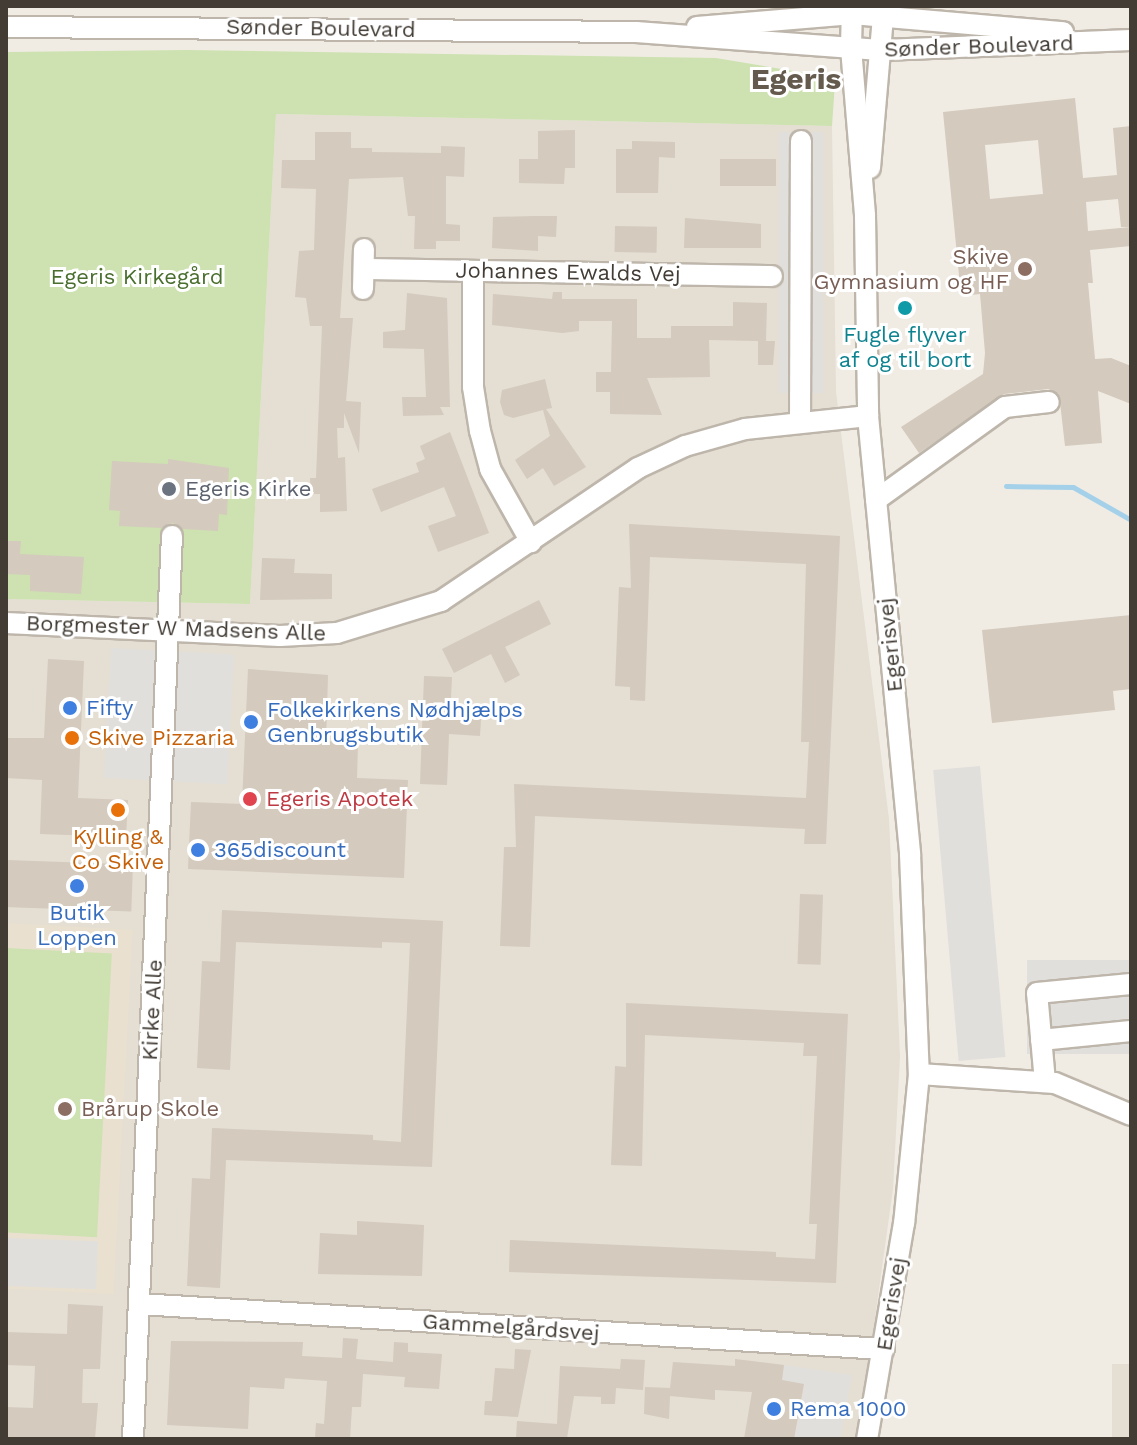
<!DOCTYPE html>
<meta charset="utf-8">
<style>
body{margin:0}
#map{position:relative;width:1137px;height:1445px;overflow:hidden;background:#f0ece4;font-family:"Work Sans",sans-serif}
div>[style]{position:absolute}
.residential>*{inset:0;background:#e4ded3;transform-origin:0 0}
.education>*{inset:0;background:#e9e0cf;transform-origin:0 0}
.green>*{inset:0;background:#cde2b0;transform-origin:0 0}
.parking>*{inset:0;background:#e1dfdc;transform-origin:0 0}
.stream>*{height:5px;margin:-2.5px;padding:0 2.5px;transform-origin:2.5px;border-radius:2.5px;background:#a4d0e9}
.building>*{inset:0;background:#d4cabd;transform-origin:0 0}
.roads{filter:drop-shadow(2px 0 #beb6ab) drop-shadow(-2px 0 #beb6ab) drop-shadow(0 2px #beb6ab) drop-shadow(0 -2px #beb6ab)}
.minor>*{height:20px;margin:-10px;padding:0 10px;transform-origin:10px;border-radius:10px;background:#fff}
.dots>*{width:22px;height:22px;translate:-50% -50%;box-sizing:border-box;border:4px solid #fff;border-radius:50%}
span{translate:-50% -50%;white-space:nowrap;text-align:center;line-height:1.15;-webkit-text-stroke:6px #fff;paint-order:stroke}
.street-label{font-size:22px;color:#423c35}
.education-label{font-size:22px;color:#785e54}
.right{translate:-100% -50%;text-align:right}
.left{translate:0 -50%;text-align:left}
.park-label{font-size:22px;color:#496e2d}
.culture-label{font-size:22px;color:#0d838f}
.worship-label{font-size:22px;color:#5b616d}
.shop-label{font-size:22px;color:#366cbe}
.food-label{font-size:22px;color:#c56008}
.health-label{font-size:22px;color:#be3a42}
.district-label{font-size:30px;color:#645a4d;font-weight:700}
.frame{position:absolute;inset:0;border:8px solid #423c35;pointer-events:none}
</style>
<div id="map">
<div class="residential">
<div style="clip-path:polygon(276px 114px,832px 126px,836px 392px,889px 819px,900px 1056px,893px 1189px,858px 1439px,6px 1439px,6px 599px,250px 604px)"></div>
<div style="left:1112px;top:1364px;width:19px;height:75px"></div>
</div>
<div class="education">
<div style="left:6px;top:923px;width:127px;height:365px;rotate:3deg"></div>
</div>
<div class="green">
<div style="clip-path:polygon(187px 50px,716px 58px,817px 75px,835px 83px,832px 126px,276px 114px,250px 604px,6px 599px,6px 52px)"></div>
<div style="left:6px;top:948px;width:106px;height:284px;rotate:3deg"></div>
</div>
<div class="parking">
<div style="left:823px;top:132px;width:261px;height:44px;rotate:90deg"></div>
<div style="left:111px;top:648px;width:123px;height:130px;rotate:3deg"></div>
<div style="left:980px;top:766px;width:292px;height:47px;rotate:85deg"></div>
<div style="left:1131px;top:960px;width:94px;height:104px;rotate:90deg"></div>
<div style="left:6px;top:1238px;width:92px;height:48px;rotate:2deg"></div>
<div style="clip-path:polygon(784px 1365px,852px 1375px,840px 1439px,794px 1439px,804px 1385px,782px 1380px)"></div>
</div>
<div class="stream">
<div style="left:1006px;top:486px;width:67px;rotate:0.9deg"></div>
<div style="left:1073px;top:487px;width:67px;rotate:29.6deg"></div>
</div>
<div class="building">
<div style="clip-path:polygon(evenodd,1075px 98px,1083px 178px,1117px 175px,1113px 128px,1131px 126px,1131px 227px,1121px 227px,1118px 199px,1086px 202px,1088px 231px,1131px 227px,1131px 246px,1090px 250px,1093px 283px,1088px 283px,1095px 359px,1111px 358px,1131px 366px,1131px 404px,1098px 391px,1102px 443px,1065px 446px,1059px 394px,1048px 389px,1004px 394px,919px 453px,901px 427px,983px 374px,985px 353px,980px 294px,961px 296px,943px 112px,1075px 98px,1038px 140px,1043px 194px,990px 199px,985px 145px,1038px 140px)"></div>
<div style="clip-path:polygon(575px 130px,575px 168px,565px 168px,564px 184px,519px 183px,519px 159px,538px 159px,538px 131px)"></div>
<div style="clip-path:polygon(315px 132px,351px 132px,351px 148px,372px 148px,372px 152px,441px 153px,441px 146px,465px 147px,464px 177px,446px 176px,446px 224px,460px 225px,460px 241px,436px 241px,436px 249px,414px 249px,415px 216px,408px 216px,403px 177px,349px 179px,340px 318px,353px 318px,346px 401px,361px 402px,359px 453px,344px 413px,344px 428px,337px 428px,338px 458px,345px 457px,347px 511px,320px 512px,320px 494px,311px 494px,310px 478px,316px 478px,322px 326px,310px 326px,306px 298px,295px 297px,299px 251px,314px 250px,316px 189px,281px 188px,282px 160px,315px 160px)"></div>
<div style="clip-path:polygon(632px 141px,675px 142px,675px 158px,659px 157px,658px 193px,616px 193px,616px 149px,632px 149px)"></div>
<div style="left:720px;top:159px;width:56px;height:27px"></div>
<div style="clip-path:polygon(535px 216px,557px 216px,556px 237px,538px 236px,538px 251px,492px 248px,493px 217px)"></div>
<div style="clip-path:polygon(685px 218px,761px 224px,761px 248px,684px 248px)"></div>
<div style="left:615px;top:226px;width:42px;height:26px;rotate:1deg"></div>
<div style="clip-path:polygon(553px 292px,562px 292px,562px 299px,637px 299px,637px 338px,671px 338px,671px 326px,733px 326px,733px 302px,767px 303px,766px 341px,775px 341px,773px 365px,758px 365px,758px 341px,709px 340px,710px 377px,647px 378px,662px 415px,610px 414px,610px 392px,596px 392px,596px 372px,611px 372px,612px 321px,579px 321px,579px 331px,562px 333px,492px 325px,493px 294px,552px 299px)"></div>
<div style="clip-path:polygon(407px 293px,447px 298px,450px 407px,440px 407px,444px 415px,403px 416px,402px 397px,426px 397px,424px 349px,383px 348px,383px 332px,405px 330px)"></div>
<div style="clip-path:polygon(545px 379px,552px 408px,546px 409px,586px 467px,554px 486px,543px 468px,527px 479px,515px 460px,550px 436px,543px 410px,513px 418px,504px 415px,500px 402px,502px 390px)"></div>
<div style="clip-path:polygon(450px 432px,489px 533px,438px 552px,428px 526px,456px 516px,444px 487px,381px 512px,372px 489px,419px 472px,416px 463px,425px 459px,420px 446px)"></div>
<div style="clip-path:polygon(168px 459px,229px 468px,227px 515px,219px 514px,218px 531px,183px 529px,173px 523px,162px 528px,119px 526px,120px 511px,109px 510px,112px 461px,168px 464px)"></div>
<div style="clip-path:polygon(629px 524px,840px 536px,826px 844px,804px 844px,805px 829px,535px 816px,530px 947px,500px 946px,504px 847px,516px 847px,514px 784px,806px 798px,809px 742px,801px 742px,806px 564px,650px 557px,645px 701px,630px 700px,630px 687px,615px 686px,619px 587px,631px 588px)"></div>
<div style="clip-path:polygon(6px 541px,21px 541px,20px 554px,84px 557px,81px 594px,30px 591px,30px 575px,6px 574px)"></div>
<div style="clip-path:polygon(262px 558px,295px 559px,294px 573px,332px 574px,332px 599px,260px 600px)"></div>
<div style="clip-path:polygon(539px 600px,551px 624px,505px 647px,520px 675px,505px 683px,491px 654px,454px 673px,442px 649px)"></div>
<div style="clip-path:polygon(1131px 615px,1131px 689px,1113px 691px,1115px 710px,992px 723px,982px 630px)"></div>
<div style="clip-path:polygon(48px 659px,84px 661px,78px 798px,128px 800px,126px 837px,40px 834px,42px 780px,6px 778px,6px 738px,44px 738px)"></div>
<div style="clip-path:polygon(248px 669px,328px 675px,326px 741px,358px 743px,357px 778px,408px 780px,404px 878px,188px 869px,191px 802px,242px 804px)"></div>
<div style="clip-path:polygon(424px 676px,452px 677px,450px 718px,481px 719px,480px 736px,449px 734px,447px 785px,420px 784px)"></div>
<div style="left:6px;top:860px;width:127px;height:47px;rotate:2deg"></div>
<div style="left:800px;top:894px;width:23px;height:70px;rotate:2deg"></div>
<div style="clip-path:polygon(222px 910px,443px 921px,432px 1167px,226px 1160px,220px 1288px,187px 1286px,192px 1178px,210px 1179px,212px 1128px,373px 1135px,373px 1140px,401px 1142px,410px 943px,382px 942px,382px 948px,236px 942px,230px 1070px,197px 1068px,202px 961px,220px 962px)"></div>
<div style="clip-path:polygon(626px 1003px,848px 1014px,836px 1283px,509px 1272px,510px 1240px,776px 1252px,776px 1257px,815px 1259px,817px 1224px,809px 1224px,817px 1056px,803px 1056px,804px 1043px,645px 1035px,642px 1166px,611px 1165px,615px 1066px,626px 1067px)"></div>
<div style="clip-path:polygon(357px 1221px,424px 1225px,422px 1276px,318px 1274px,320px 1233px,357px 1235px)"></div>
<div style="clip-path:polygon(68px 1304px,103px 1306px,100px 1369px,83px 1369px,82px 1403px,98px 1403px,95px 1438px,6px 1439px,6px 1407px,33px 1408px,35px 1366px,6px 1365px,6px 1332px,67px 1334px)"></div>
<div style="clip-path:polygon(343px 1338px,358px 1339px,356px 1359px,393px 1362px,394px 1342px,408px 1343px,408px 1352px,442px 1354px,439px 1389px,404px 1387px,405px 1377px,363px 1374px,361px 1407px,352px 1407px,350px 1439px,315px 1438px,316px 1423px,324px 1424px,327px 1381px,285px 1378px,284px 1389px,250px 1387px,248px 1429px,167px 1425px,171px 1341px,303px 1342px,302px 1356px,342px 1358px)"></div>
<div style="clip-path:polygon(515px 1349px,531px 1350px,518px 1417px,484px 1415px,485px 1401px,492px 1401px,495px 1368px,514px 1369px)"></div>
<div style="clip-path:polygon(621px 1359px,645px 1360px,643px 1390px,616px 1388px,615px 1404px,601px 1404px,601px 1397px,574px 1396px,567px 1438px,516px 1439px,517px 1421px,557px 1424px,560px 1366px,620px 1369px)"></div>
<div style="clip-path:polygon(735px 1359px,784px 1365px,782px 1380px,804px 1384px,794px 1439px,744px 1439px,752px 1392px,715px 1390px,715px 1400px,670px 1396px,669px 1419px,644px 1414px,645px 1387px,670px 1388px,673px 1362px,735px 1366px)"></div>
</div>
<div class="roads">
<div class="minor">
<div style="left:852px;top:6px;width:42px;rotate:91.4deg"></div>
<div style="left:851px;top:48px;width:169px;rotate:85.2deg"></div>
<div style="left:865px;top:216px;width:200px;rotate:89.1deg"></div>
<div style="left:868px;top:416px;width:440px;rotate:84.5deg"></div>
<div style="left:910px;top:854px;width:220px;rotate:87.7deg"></div>
<div style="left:919px;top:1074px;width:150px;rotate:95.7deg"></div>
<div style="left:904px;top:1223px;width:219px;rotate:99.7deg"></div>
<div style="left:6px;top:27px;width:630px;rotate:0.45deg"></div>
<div style="left:636px;top:32px;width:248px;rotate:4.2deg"></div>
<div style="left:883px;top:50px;width:248px;rotate:-2.3deg"></div>
<div style="left:697px;top:27px;width:156px;rotate:-4.8deg"></div>
<div style="left:852px;top:14px;width:212px;rotate:4.9deg"></div>
<div style="left:870px;top:168px;width:163px;rotate:-85.1deg"></div>
<div style="left:364px;top:269px;width:408px;rotate:1deg"></div>
<div style="left:473px;top:271px;width:116px;rotate:90deg"></div>
<div style="left:473px;top:387px;width:45px;rotate:81deg"></div>
<div style="left:480px;top:431px;width:39px;rotate:75deg"></div>
<div style="left:490px;top:469px;width:84px;rotate:60.7deg"></div>
<div style="left:363px;top:289px;width:40px;rotate:-88.6deg"></div>
<div style="left:800px;top:422px;width:281px;rotate:-89.8deg"></div>
<div style="left:876px;top:500px;width:159px;rotate:-35.8deg"></div>
<div style="left:1005px;top:407px;width:44px;rotate:-6.5deg"></div>
<div style="left:6px;top:623px;width:274px;rotate:2.7deg"></div>
<div style="left:280px;top:636px;width:57px;rotate:-3deg"></div>
<div style="left:337px;top:633px;width:109px;rotate:-17.1deg"></div>
<div style="left:441px;top:601px;width:238px;rotate:-34deg"></div>
<div style="left:638px;top:468px;width:52px;rotate:-25.1deg"></div>
<div style="left:685px;top:446px;width:62px;rotate:-15.8deg"></div>
<div style="left:745px;top:429px;width:124px;rotate:-6deg"></div>
<div style="left:1041px;top:1040px;width:90px;rotate:-5.7deg"></div>
<div style="left:919px;top:1074px;width:136px;rotate:3.8deg"></div>
<div style="left:1055px;top:1083px;width:82px;rotate:22.8deg"></div>
<div style="left:1045px;top:1082px;width:89px;rotate:-95.1deg"></div>
<div style="left:1037px;top:993px;width:94px;rotate:-5.5deg"></div>
<div style="left:139px;top:1304px;width:746px;rotate:3.46deg"></div>
<div style="left:133px;top:1439px;width:904px;rotate:-87.53deg"></div>
</div>
</div>
<div class="dots">
<div style="left:1025px;top:269px;background:#8d6e63"></div>
<div style="left:905px;top:308px;background:#0f9aa8"></div>
<div style="left:169px;top:489px;background:#6b7280"></div>
<div style="left:70px;top:708px;background:#3f7fe0"></div>
<div style="left:251px;top:722px;background:#3f7fe0"></div>
<div style="left:72px;top:738px;background:#e8710a"></div>
<div style="left:250px;top:799px;background:#e0444e"></div>
<div style="left:118px;top:810px;background:#e8710a"></div>
<div style="left:198px;top:850px;background:#3f7fe0"></div>
<div style="left:77px;top:886px;background:#3f7fe0"></div>
<div style="left:65px;top:1109px;background:#8d6e63"></div>
<div style="left:774px;top:1409px;background:#3f7fe0"></div>
</div>
<div class="street-label">
<span style="left:321px;top:28px;rotate:1deg">Sønder Boulevard</span>
<span style="left:979px;top:46px;rotate:-2deg">Sønder Boulevard</span>
<span style="left:568px;top:272px;rotate:1deg">Johannes Ewalds Vej</span>
<span style="left:176px;top:628px;rotate:2deg">Borgmester W Madsens Alle</span>
<span style="left:890px;top:645px;rotate:-96deg">Egerisvej</span>
<span style="left:152px;top:1010px;rotate:-87deg">Kirke Alle</span>
<span style="left:891px;top:1304px;rotate:-81deg">Egerisvej</span>
<span style="left:511px;top:1327px;rotate:4deg">Gammelgårdsvej</span>
</div>
<div class="education-label">
<span class="right" style="left:1009px;top:269px">Skive<br>Gymnasium og HF</span>
<span class="left" style="left:81px;top:1109px">Brårup Skole</span>
</div>
<div class="park-label">
<span style="left:137px;top:277px">Egeris Kirkegård</span>
</div>
<div class="culture-label">
<span style="left:905px;top:347px">Fugle flyver<br>af og til bort</span>
</div>
<div class="worship-label">
<span class="left" style="left:185px;top:489px">Egeris Kirke</span>
</div>
<div class="shop-label">
<span class="left" style="left:86px;top:708px">Fifty</span>
<span class="left" style="left:267px;top:722px">Folkekirkens Nødhjælps<br>Genbrugsbutik</span>
<span class="left" style="left:214px;top:850px">365discount</span>
<span style="left:77px;top:925px">Butik<br>Loppen</span>
<span class="left" style="left:790px;top:1409px">Rema 1000</span>
</div>
<div class="food-label">
<span class="left" style="left:88px;top:738px">Skive Pizzaria</span>
<span style="left:118px;top:849px">Kylling &amp;<br>Co Skive</span>
</div>
<div class="health-label">
<span class="left" style="left:266px;top:799px">Egeris Apotek</span>
</div>
<div class="district-label">
<span style="left:796px;top:79px">Egeris</span>
</div>
<div class="frame"></div>
</div>
